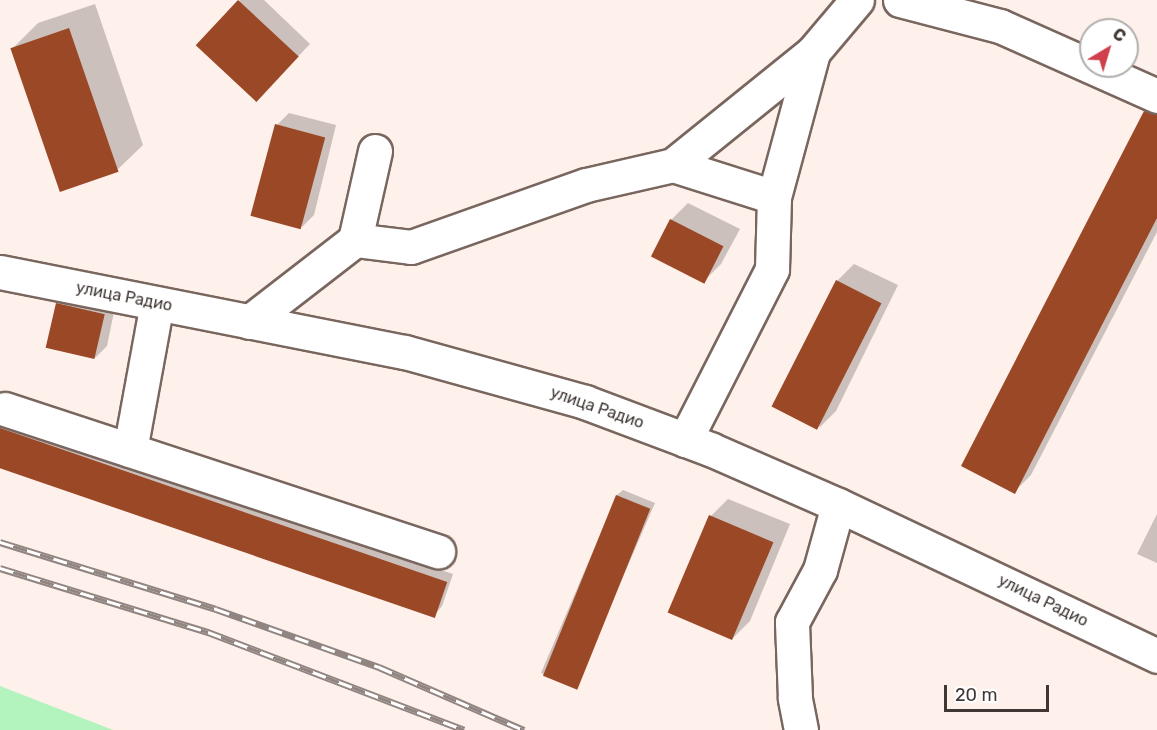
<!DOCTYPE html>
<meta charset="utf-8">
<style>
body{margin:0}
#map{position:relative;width:1157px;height:730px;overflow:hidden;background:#fef0eb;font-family:Rubik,sans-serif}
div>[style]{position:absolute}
.green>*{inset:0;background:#b2f3be}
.shadow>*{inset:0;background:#0003}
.building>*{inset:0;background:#9a4826;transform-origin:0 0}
.roads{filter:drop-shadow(2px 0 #79665f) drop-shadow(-2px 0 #79665f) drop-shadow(0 2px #79665f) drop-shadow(0 -2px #79665f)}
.minor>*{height:33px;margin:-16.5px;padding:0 16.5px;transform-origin:16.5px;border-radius:16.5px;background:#fff}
.rail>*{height:7px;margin-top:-3.5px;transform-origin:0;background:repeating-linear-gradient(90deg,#fff 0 14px,#918582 0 28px);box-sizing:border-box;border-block:2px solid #918582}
span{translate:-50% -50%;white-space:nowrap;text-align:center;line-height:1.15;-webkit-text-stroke:6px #fff;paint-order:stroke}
.street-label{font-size:16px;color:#403734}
.north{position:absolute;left:1079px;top:18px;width:60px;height:60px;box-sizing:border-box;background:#fff;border:2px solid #b3afae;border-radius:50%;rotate:38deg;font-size:16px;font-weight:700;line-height:24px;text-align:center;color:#403734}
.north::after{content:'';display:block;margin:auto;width:21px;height:27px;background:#d03f4e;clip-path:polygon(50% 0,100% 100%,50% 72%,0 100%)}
.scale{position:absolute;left:944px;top:685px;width:105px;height:27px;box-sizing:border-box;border:3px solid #403734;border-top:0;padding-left:8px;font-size:18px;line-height:21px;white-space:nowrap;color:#403734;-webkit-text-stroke:4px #fff;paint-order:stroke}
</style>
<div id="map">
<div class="green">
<div style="clip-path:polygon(0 686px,113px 730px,0 730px)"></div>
</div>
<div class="shadow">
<div style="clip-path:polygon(240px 0,264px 0,310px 44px,268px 88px,198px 44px)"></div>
<div style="clip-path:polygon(95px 4px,143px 145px,117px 170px,12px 49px,38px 23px)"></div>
<div style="clip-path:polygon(1157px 104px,1157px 232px,1031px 475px,1014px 492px,1140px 121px)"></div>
<div style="clip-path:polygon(289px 113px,336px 125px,314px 215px,302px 227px,277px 125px)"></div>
<div style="clip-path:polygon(688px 203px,740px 229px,721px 264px,704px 281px,671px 220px)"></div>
<div style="clip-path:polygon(854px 264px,898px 285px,836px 411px,819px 428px,837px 281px)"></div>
<div style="clip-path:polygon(69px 292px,116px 302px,107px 346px,95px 358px,57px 303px)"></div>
<div style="clip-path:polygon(0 421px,453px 574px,442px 606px,437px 612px,0 465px)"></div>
<div style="clip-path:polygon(623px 490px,655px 503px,578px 681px,572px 687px,541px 673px,617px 495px)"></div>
<div style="clip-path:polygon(728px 499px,790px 524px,750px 621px,733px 638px,711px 516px)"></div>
<div style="clip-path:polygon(1157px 514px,1157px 563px,1137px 554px)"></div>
</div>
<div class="building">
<div style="left:238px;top:0;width:83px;height:62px;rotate:43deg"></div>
<div style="left:69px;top:28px;width:152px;height:62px;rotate:71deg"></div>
<div style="clip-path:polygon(1144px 111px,1157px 114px,1157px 218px,1015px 494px,961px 466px)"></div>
<div style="left:275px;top:124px;width:52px;height:95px;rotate:15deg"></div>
<div style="left:670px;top:219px;width:60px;height:42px;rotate:27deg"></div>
<div style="left:836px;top:280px;width:51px;height:142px;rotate:27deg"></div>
<div style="left:56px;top:303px;width:50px;height:46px;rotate:13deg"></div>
<div style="left:0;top:428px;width:473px;height:38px;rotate:19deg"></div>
<div style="left:616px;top:495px;width:37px;height:195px;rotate:22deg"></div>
<div style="left:709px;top:515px;width:70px;height:106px;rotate:23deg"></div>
</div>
<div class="roads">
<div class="minor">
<div style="left:900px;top:0;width:103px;rotate:14.6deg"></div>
<div style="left:1000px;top:26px;width:172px;rotate:24deg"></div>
<div style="left:375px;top:151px;width:91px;rotate:102.7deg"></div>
<div style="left:355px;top:240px;width:56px;rotate:7.1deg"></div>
<div style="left:411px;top:247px;width:186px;rotate:-19.5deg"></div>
<div style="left:586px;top:185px;width:89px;rotate:-12.9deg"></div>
<div style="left:673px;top:165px;width:180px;rotate:-38.9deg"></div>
<div style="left:813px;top:52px;width:68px;rotate:-49.8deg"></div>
<div style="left:673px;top:165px;width:106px;rotate:17.6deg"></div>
<div style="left:0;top:272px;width:413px;rotate:11.2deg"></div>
<div style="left:405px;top:352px;width:187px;rotate:15.5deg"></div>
<div style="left:585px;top:402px;width:134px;rotate:20.6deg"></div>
<div style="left:710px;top:449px;width:140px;rotate:23.6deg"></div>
<div style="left:838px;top:505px;width:353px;rotate:25.3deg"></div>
<div style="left:249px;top:322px;width:134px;rotate:-37.7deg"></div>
<div style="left:5px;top:409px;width:456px;rotate:18.2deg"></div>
<div style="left:685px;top:440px;width:192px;rotate:-63deg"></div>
<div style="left:772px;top:269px;width:72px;rotate:-88.4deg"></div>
<div style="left:774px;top:197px;width:150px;rotate:-74.9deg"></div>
<div style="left:130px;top:450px;width:149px;rotate:-79.6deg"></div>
<div style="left:801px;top:730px;width:33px;rotate:-101deg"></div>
<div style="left:795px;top:698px;width:76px;rotate:-92.3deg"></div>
<div style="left:792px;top:622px;width:59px;rotate:-61.7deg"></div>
<div style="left:820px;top:570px;width:67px;rotate:-74.5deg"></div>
</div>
</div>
<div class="rail">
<div style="left:0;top:542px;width:226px;rotate:17.2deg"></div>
<div style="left:216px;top:609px;width:173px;rotate:19.6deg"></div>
<div style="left:379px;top:667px;width:158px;rotate:23.5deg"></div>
<div style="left:0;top:568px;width:218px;rotate:17.1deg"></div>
<div style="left:208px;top:632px;width:274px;rotate:20.9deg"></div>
</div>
<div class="street-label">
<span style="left:124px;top:297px;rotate:11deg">улица Радио</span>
<span style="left:597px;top:408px;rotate:19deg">улица Радио</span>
<span style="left:1043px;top:601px;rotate:26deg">улица Радио</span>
</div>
<div class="north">С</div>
<div class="scale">20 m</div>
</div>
